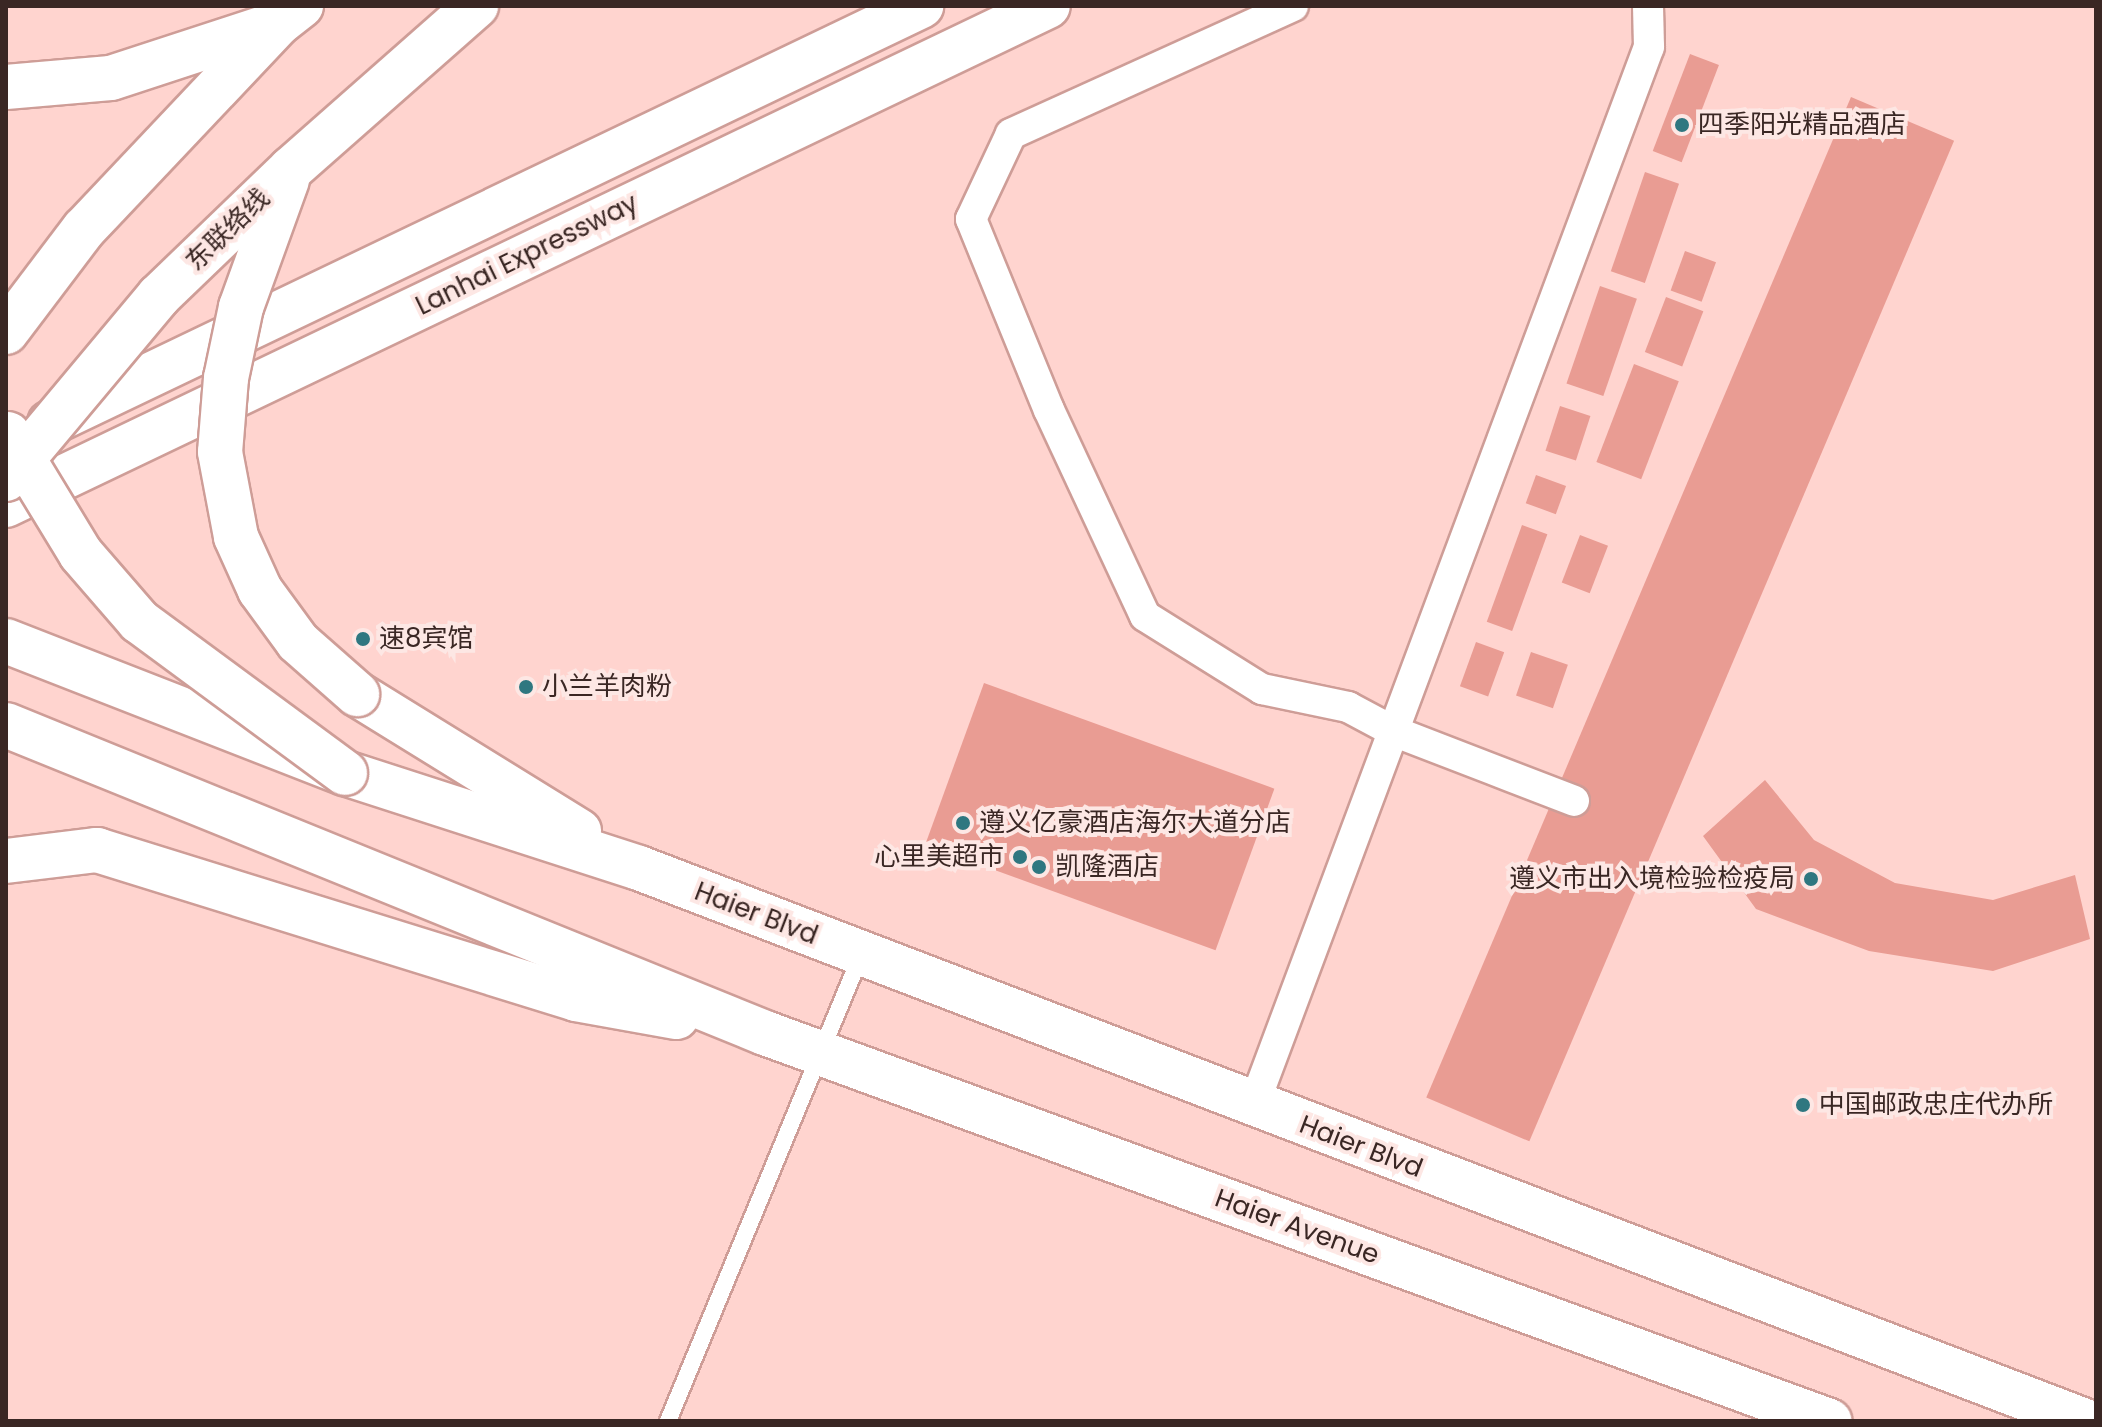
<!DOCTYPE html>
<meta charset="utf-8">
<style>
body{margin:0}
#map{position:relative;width:2102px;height:1427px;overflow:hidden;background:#ffd4cf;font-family:Poppins,"Noto Sans SC",sans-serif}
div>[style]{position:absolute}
.building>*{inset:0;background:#e99c93;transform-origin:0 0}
.roads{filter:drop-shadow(2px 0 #ce9d97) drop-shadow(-2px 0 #ce9d97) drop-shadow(0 2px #ce9d97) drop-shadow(0 -2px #ce9d97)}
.lane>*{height:16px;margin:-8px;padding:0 8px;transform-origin:8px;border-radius:8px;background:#fff}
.street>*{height:30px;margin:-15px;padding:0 15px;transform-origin:15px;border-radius:15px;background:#fff}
.highway>*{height:44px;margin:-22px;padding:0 22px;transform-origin:22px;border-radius:22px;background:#fff}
.bridges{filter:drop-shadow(2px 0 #ce9d97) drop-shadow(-2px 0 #ce9d97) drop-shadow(0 2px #ce9d97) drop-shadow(0 -2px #ce9d97)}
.highway-bridge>*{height:44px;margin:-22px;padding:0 22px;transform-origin:22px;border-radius:22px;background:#fff}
.dots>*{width:22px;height:22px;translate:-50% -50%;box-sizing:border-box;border:4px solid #fde7e4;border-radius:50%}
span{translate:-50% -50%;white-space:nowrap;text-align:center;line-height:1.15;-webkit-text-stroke:8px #fde7e4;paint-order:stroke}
.poi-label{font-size:26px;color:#3a2724}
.left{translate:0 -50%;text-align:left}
.right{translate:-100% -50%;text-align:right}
.street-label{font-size:26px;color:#3a2724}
.frame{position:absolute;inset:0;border:8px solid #3a2724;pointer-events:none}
</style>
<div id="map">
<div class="building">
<div style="left:1690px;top:54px;width:31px;height:104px;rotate:21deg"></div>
<div style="left:1851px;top:97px;width:112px;height:1087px;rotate:23deg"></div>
<div style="left:1645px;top:172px;width:36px;height:105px;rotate:19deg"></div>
<div style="left:1685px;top:251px;width:33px;height:42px;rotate:20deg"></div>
<div style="left:1600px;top:286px;width:39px;height:103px;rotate:19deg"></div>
<div style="left:1666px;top:297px;width:40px;height:59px;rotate:21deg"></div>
<div style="left:1634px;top:364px;width:48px;height:105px;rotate:21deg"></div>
<div style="left:1560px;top:406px;width:32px;height:47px;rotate:18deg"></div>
<div style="left:1536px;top:475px;width:32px;height:30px;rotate:20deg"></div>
<div style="left:1522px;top:525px;width:27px;height:103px;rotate:20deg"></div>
<div style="left:1580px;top:535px;width:30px;height:51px;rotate:21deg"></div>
<div style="left:1476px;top:642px;width:30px;height:47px;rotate:20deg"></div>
<div style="left:1531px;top:652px;width:39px;height:46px;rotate:19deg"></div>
<div style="left:984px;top:683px;width:309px;height:172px;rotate:20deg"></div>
<div style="clip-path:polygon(1765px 780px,1814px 840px,1895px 883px,1993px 900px,2075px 875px,2090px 939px,1993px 971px,1869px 951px,1756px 909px,1703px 836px)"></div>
</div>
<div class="roads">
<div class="lane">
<div style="left:668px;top:1421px;width:504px;rotate:-67.5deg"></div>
</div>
<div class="street">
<div style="left:1293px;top:6px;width:310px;rotate:155.6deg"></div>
<div style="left:1011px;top:134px;width:94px;rotate:115.2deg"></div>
<div style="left:971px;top:219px;width:206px;rotate:67.8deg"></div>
<div style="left:1049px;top:410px;width:227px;rotate:65deg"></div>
<div style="left:1145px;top:616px;width:138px;rotate:32deg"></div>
<div style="left:1262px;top:689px;width:88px;rotate:11.8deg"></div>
<div style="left:1348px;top:707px;width:51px;rotate:28.1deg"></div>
<div style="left:1393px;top:731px;width:194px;rotate:21.1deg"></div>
<div style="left:1253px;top:1107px;width:1132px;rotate:-69.52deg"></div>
<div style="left:1649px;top:47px;width:41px;rotate:-91.4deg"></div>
</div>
<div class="highway">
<div style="left:6px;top:87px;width:105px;rotate:-4.9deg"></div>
<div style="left:111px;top:78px;width:170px;rotate:-18.1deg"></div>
<div style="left:6px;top:332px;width:129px;rotate:-52.9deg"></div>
<div style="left:84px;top:229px;width:284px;rotate:-46.6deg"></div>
<div style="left:279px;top:23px;width:28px;rotate:-38deg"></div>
<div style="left:50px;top:423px;width:966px;rotate:-25.58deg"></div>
<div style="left:6px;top:505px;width:1155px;rotate:-25.59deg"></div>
<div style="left:6px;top:641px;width:364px;rotate:21.3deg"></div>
<div style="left:345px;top:773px;width:309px;rotate:17.9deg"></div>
<div style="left:639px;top:868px;width:1548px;rotate:20.93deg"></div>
<div style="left:357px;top:694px;width:261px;rotate:31.7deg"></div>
<div style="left:6px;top:725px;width:819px;rotate:22.09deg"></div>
<div style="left:765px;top:1033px;width:1133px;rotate:20.03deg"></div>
<div style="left:6px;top:861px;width:92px;rotate:-6.9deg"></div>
<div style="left:97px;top:850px;width:502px;rotate:17.28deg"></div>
<div style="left:576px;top:999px;width:102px;rotate:10.2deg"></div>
</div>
</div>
<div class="bridges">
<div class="highway-bridge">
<div style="left:287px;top:180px;width:135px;rotate:109.9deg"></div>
<div style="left:241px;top:307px;width:73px;rotate:101.9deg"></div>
<div style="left:226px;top:378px;width:74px;rotate:94.6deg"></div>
<div style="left:220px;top:452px;width:86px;rotate:79.3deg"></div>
<div style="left:236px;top:537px;width:58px;rotate:65.6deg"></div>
<div style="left:260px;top:590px;width:64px;rotate:53.8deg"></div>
<div style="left:298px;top:642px;width:79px;rotate:41.4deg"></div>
<div style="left:8px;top:434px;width:140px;rotate:58.7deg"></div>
<div style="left:81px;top:554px;width:89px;rotate:49.1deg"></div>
<div style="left:139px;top:621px;width:256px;rotate:36.4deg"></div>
<div style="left:6px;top:479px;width:239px;rotate:-50.1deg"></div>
<div style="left:159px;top:296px;width:183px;rotate:-43.9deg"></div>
<div style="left:291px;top:169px;width:247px;rotate:-41.4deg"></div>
</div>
</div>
<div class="dots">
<div style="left:1682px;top:125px;background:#2f7780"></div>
<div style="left:363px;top:639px;background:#2f7780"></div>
<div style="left:526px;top:687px;background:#2f7780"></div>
<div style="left:963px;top:823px;background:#2f7780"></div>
<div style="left:1020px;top:857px;background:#2f7780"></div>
<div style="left:1039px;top:867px;background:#2f7780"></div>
<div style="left:1811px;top:879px;background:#2f7780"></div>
<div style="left:1803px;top:1105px;background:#2f7780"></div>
</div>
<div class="poi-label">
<span class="left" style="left:1698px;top:125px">四季阳光精品酒店</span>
<span class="left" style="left:379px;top:639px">速8宾馆</span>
<span class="left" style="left:542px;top:687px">小兰羊肉粉</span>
<span class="left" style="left:979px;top:823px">遵义亿豪酒店海尔大道分店</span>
<span class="right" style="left:1004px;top:857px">心里美超市</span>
<span class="left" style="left:1055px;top:867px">凯隆酒店</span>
<span class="right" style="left:1795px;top:879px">遵义市出入境检验检疫局</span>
<span class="left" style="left:1819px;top:1105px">中国邮政忠庄代办所</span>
</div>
<div class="street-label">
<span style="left:228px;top:230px;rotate:-44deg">东联络线</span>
<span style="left:527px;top:255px;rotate:-26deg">Lanhai Expressway</span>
<span style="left:756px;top:914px;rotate:21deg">Haier Blvd</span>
<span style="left:1361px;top:1147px;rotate:21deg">Haier Blvd</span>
<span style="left:1297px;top:1227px;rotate:20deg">Haier Avenue</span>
</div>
<div class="frame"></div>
</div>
